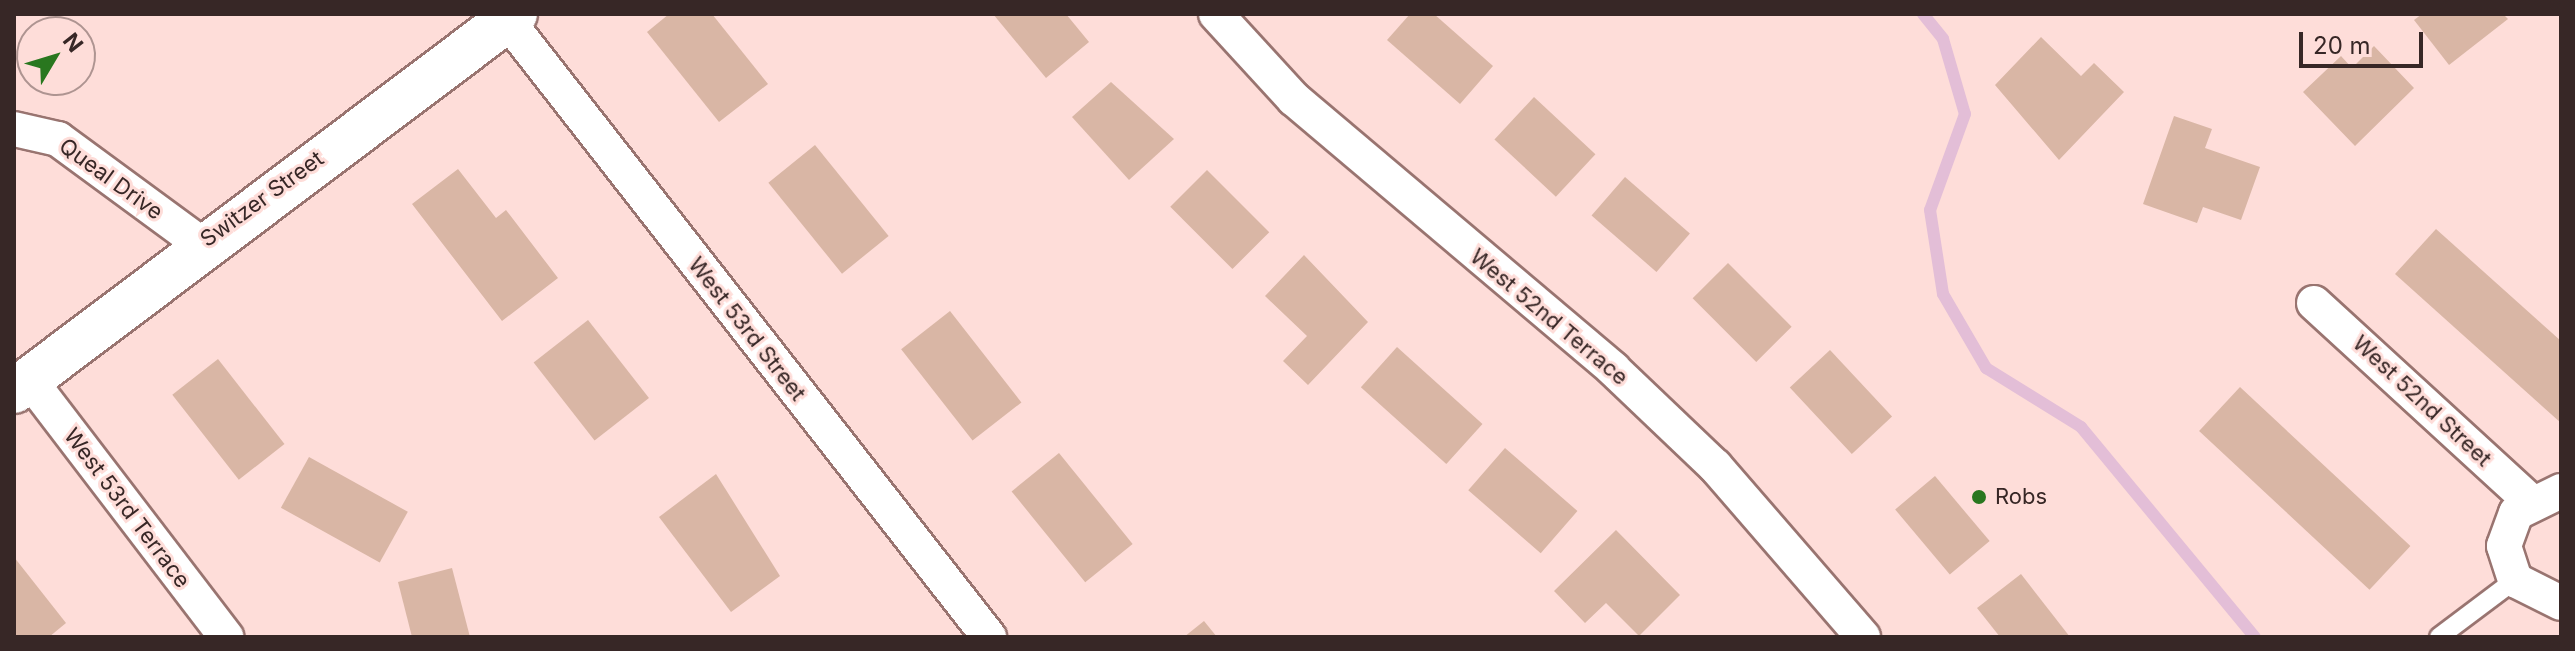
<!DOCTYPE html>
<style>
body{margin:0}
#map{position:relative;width:2575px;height:651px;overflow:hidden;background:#feddd9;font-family:Inter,sans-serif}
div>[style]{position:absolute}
.stream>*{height:12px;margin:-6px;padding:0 6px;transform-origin:6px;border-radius:6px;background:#e3bed7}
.building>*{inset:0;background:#d9b6a5;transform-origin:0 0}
.roads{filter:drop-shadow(2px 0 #997470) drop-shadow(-2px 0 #997470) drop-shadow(0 2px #997470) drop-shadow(0 -2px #997470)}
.lane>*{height:18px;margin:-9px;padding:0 9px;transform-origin:9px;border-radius:9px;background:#fff}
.street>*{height:34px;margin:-17px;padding:0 17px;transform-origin:17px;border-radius:17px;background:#fff}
.secondary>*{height:44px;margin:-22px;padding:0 22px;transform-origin:22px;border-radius:22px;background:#fff}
.dots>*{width:22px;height:22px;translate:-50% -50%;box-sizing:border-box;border:4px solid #feddd9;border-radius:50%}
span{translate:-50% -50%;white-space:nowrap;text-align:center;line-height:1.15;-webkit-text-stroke:6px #feddd9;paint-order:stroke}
.street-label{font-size:22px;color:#372726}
.poi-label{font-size:22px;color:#372726}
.left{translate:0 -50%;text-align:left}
.frame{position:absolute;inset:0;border:16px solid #372726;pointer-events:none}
.north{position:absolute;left:16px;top:16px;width:80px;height:80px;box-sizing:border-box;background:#feddd9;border:2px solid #ae9491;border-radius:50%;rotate:52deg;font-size:22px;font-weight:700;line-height:32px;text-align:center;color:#372726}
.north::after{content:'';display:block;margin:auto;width:28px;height:36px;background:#29771f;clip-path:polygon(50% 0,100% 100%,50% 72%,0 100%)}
.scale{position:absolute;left:2299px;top:32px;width:124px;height:36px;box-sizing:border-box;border:4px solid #372726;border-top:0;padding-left:10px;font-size:24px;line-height:28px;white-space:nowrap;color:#372726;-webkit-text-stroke:6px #feddd9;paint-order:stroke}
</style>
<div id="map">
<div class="stream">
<div style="left:1923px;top:14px;width:32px;rotate:51deg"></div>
<div style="left:1943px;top:39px;width:78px;rotate:73.7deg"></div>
<div style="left:1965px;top:114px;width:102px;rotate:110deg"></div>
<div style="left:1930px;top:210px;width:85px;rotate:81.2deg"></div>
<div style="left:1943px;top:294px;width:86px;rotate:59.8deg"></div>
<div style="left:1986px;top:368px;width:112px;rotate:31.8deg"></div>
<div style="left:2081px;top:427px;width:273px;rotate:50.4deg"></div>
</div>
<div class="building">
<div style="clip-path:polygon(669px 14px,712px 14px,768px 84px,719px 122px,647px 32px)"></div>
<div style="clip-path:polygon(993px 14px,1066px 14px,1089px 42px,1046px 78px)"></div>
<div style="clip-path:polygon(1410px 14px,1434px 14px,1493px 66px,1460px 104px,1387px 40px)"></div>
<div style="clip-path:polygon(2422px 14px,2503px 14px,2508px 19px,2449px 65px,2414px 20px)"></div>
<div style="clip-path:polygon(2041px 37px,2081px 76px,2094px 63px,2124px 92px,2059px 160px,1995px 85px)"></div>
<div style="clip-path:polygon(2374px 46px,2414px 88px,2355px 146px,2303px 92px,2341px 56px,2352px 68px)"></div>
<div style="clip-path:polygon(1111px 82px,1174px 139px,1129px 180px,1072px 117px)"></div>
<div style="left:1534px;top:97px;width:84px;height:58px;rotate:43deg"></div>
<div style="clip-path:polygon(2174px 116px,2212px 129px,2205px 148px,2260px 167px,2241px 220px,2203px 207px,2197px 223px,2143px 204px)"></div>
<div style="left:815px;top:145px;width:117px;height:60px;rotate:51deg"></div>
<div style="clip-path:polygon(458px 169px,496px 218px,506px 210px,558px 278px,502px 321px,412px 204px)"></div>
<div style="left:1207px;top:170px;width:88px;height:52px;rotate:45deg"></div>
<div style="left:1625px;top:177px;width:86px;height:51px;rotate:41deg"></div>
<div style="clip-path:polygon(2436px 229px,2561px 341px,2561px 423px,2395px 274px)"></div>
<div style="clip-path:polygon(1304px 255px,1368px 322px,1308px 385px,1283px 361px,1307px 336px,1265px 296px)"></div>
<div style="left:1728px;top:263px;width:90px;height:50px;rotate:45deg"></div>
<div style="left:950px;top:311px;width:116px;height:62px;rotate:52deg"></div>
<div style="left:588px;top:320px;width:99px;height:69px;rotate:52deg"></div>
<div style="left:1397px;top:347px;width:115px;height:54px;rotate:42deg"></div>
<div style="left:1830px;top:350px;width:91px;height:55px;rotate:47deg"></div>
<div style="left:218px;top:359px;width:108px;height:58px;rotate:52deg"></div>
<div style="left:2240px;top:387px;width:233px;height:60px;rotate:43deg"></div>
<div style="left:1505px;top:448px;width:96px;height:56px;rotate:41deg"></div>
<div style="left:1059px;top:453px;width:117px;height:61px;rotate:51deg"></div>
<div style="left:309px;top:457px;width:113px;height:58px;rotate:29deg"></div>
<div style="clip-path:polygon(716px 474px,780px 576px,731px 612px,659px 517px)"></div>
<div style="left:1935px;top:476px;width:85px;height:52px;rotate:50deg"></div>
<div style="clip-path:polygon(1616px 530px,1680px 595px,1639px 636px,1606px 603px,1585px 623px,1554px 591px)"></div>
<div style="clip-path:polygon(14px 557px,66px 623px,49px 637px,14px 637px)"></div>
<div style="clip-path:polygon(452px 568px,470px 637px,412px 637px,398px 582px)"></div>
<div style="clip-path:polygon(2021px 574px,2070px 637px,2000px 637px,1977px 608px)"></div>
<div style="clip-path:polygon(1204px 621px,1217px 637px,1184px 637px)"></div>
</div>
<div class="roads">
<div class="lane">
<div style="left:2439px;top:637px;width:95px;rotate:-36.9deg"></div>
</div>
<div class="street">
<div style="left:1216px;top:14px;width:115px;rotate:47.5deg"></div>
<div style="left:1294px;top:99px;width:418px;rotate:40.2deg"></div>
<div style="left:1613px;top:369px;width:141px;rotate:43.6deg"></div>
<div style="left:1715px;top:466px;width:226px;rotate:49.1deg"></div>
<div style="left:507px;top:20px;width:783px;rotate:52deg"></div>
<div style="left:14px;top:129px;width:45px;rotate:12.8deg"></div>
<div style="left:58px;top:139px;width:177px;rotate:36.3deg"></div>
<div style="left:2314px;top:303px;width:292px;rotate:42.5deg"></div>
<div style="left:29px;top:379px;width:325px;rotate:52.6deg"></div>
<div style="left:2561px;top:491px;width:50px;rotate:153.9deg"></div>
<div style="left:2516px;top:513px;width:35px;rotate:110deg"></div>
<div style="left:2504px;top:546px;width:36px;rotate:72deg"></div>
<div style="left:2515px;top:580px;width:51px;rotate:26.6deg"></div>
</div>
<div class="secondary">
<div style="left:14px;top:391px;width:627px;rotate:-36.96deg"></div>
</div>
</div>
<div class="dots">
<div style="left:1979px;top:497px;background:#29771f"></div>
</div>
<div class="street-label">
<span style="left:111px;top:179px;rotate:36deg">Queal Drive</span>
<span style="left:262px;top:199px;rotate:-36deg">Switzer Street</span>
<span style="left:1549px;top:317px;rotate:40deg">West 52nd Terrace</span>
<span style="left:747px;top:329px;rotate:52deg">West 53rd Street</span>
<span style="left:2422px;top:401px;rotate:43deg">West 52nd Street</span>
<span style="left:127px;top:508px;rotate:53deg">West 53rd Terrace</span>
</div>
<div class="poi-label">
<span class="left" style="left:1995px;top:497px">Robs</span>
</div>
<div class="frame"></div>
<div class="north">N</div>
<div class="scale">20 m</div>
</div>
